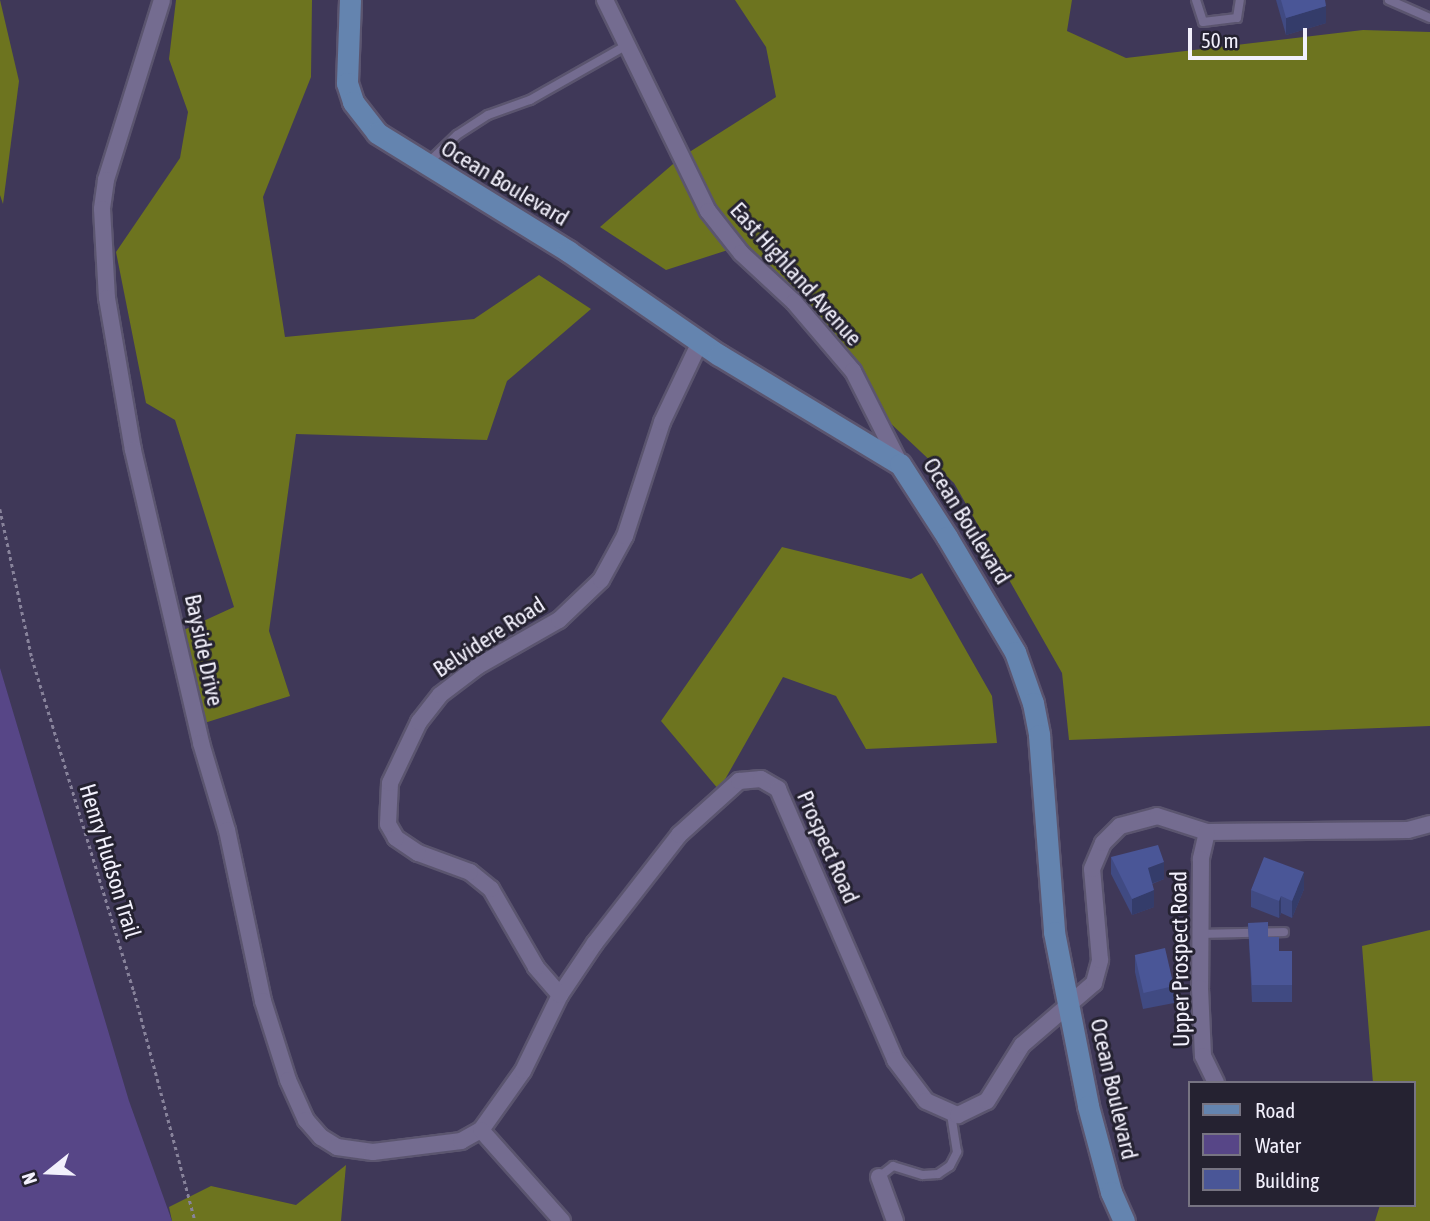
<!DOCTYPE html>
<style>
body{margin:0}
#map{position:relative;width:1430px;height:1221px;overflow:hidden;background:#3f3858;font-family:"Asap Condensed",sans-serif}
div>[style]{position:absolute}
.forest>*{inset:0;background:#6d741f}
.water>*{inset:0;background:#574687}
.path>*{height:2.5px;margin-top:-1.25px;transform-origin:0;background:repeating-linear-gradient(90deg,#88839b 0 3.5px,transparent 0 7px)}
.roads{filter:drop-shadow(2px 0 #5b556f) drop-shadow(-2px 0 #5b556f) drop-shadow(0 2px #5b556f) drop-shadow(0 -2px #5b556f)}
.lane>*{height:8px;margin:-4px;padding:0 4px;transform-origin:4px;border-radius:4px;background:#746c90}
.street>*{height:16px;margin:-8px;padding:0 8px;transform-origin:8px;border-radius:8px;background:#746c90}
.secondary>*{height:21px;margin:-10.5px;padding:0 10.5px;transform-origin:10.5px;border-radius:10.5px;background:#6484af}
.wall>*{inset:0;background:#404a82}
.shaded-wall>*{inset:0;background:#343c6a}
.building>*{inset:0;background:#4a5697;transform-origin:0 0}
span{translate:-50% -50%;white-space:nowrap;text-align:center;line-height:1.15;-webkit-text-stroke:6px #252231;paint-order:stroke}
.street-label{font-size:23px;color:#f2f0fc}
.legend{position:absolute;left:1188px;top:1081px;width:228px;height:126px;box-sizing:border-box;background:#252231;border:2px solid #777482;margin:0;padding:9px 12px;list-style:none;font-size:21px;color:#f2f0fc}
.legend li{display:flex;align-items:center;gap:14px;height:35px}
.legend b{width:35px;border:2px solid #777482}
.north{position:absolute;left:14px;top:1137px;width:70px;height:70px;-webkit-text-stroke:5px #252231;paint-order:stroke;rotate:252deg;font-size:19px;font-weight:700;line-height:28px;text-align:center;color:#f2f0fc}
.north::after{content:'';display:block;margin:auto;width:24px;height:32px;background:#f2f0fc;clip-path:polygon(50% 0,100% 100%,50% 72%,0 100%)}
.scale{position:absolute;left:1188px;top:28px;width:119px;height:32px;box-sizing:border-box;border:4px solid #f2f0fc;border-top:0;padding-left:9px;font-size:21px;line-height:24px;white-space:nowrap;color:#f2f0fc;-webkit-text-stroke:5px #252231;paint-order:stroke}
</style>
<div id="map">
<div class="forest">
<div style="clip-path:polygon(0 0,19px 81px,3px 204px,0 195px)"></div>
<div style="clip-path:polygon(176px 0,312px 0,311px 77px,263px 197px,285px 337px,474px 319px,539px 275px,591px 309px,507px 381px,487px 440px,296px 434px,269px 631px,290px 696px,198px 725px,175px 634px,234px 607px,175px 420px,146px 403px,116px 252px,180px 158px,188px 112px,169px 59px)"></div>
<div style="clip-path:polygon(735px 0,1072px 0,1067px 31px,1126px 58px,1363px 30px,1430px 32px,1430px 726px,1069px 740px,1062px 673px,954px 483px,870px 404px,835px 342px,731px 249px,666px 270px,600px 227px,680px 158px,776px 97px,766px 47px)"></div>
<div style="clip-path:polygon(782px 547px,911px 579px,922px 573px,992px 696px,997px 743px,866px 749px,836px 696px,783px 677px,719px 790px,661px 721px)"></div>
<div style="clip-path:polygon(1430px 930px,1430px 1221px,1375px 1221px,1380px 1205px,1414px 1205px,1414px 1083px,1373px 1083px,1362px 946px)"></div>
<div style="clip-path:polygon(346px 1165px,341px 1221px,172px 1221px,169px 1207px,211px 1186px,296px 1205px)"></div>
</div>
<div class="water">
<div style="clip-path:polygon(0 668px,129px 1101px,172px 1221px,0 1221px)"></div>
</div>
<div class="path">
<div style="left:0;top:509px;width:152px;rotate:77.9deg"></div>
<div style="left:32px;top:658px;width:348px;rotate:73deg"></div>
<div style="left:134px;top:991px;width:238px;rotate:75.1deg"></div>
</div>
<div class="roads">
<div class="lane">
<div style="left:1196px;top:0;width:23px;rotate:72deg"></div>
<div style="left:1203px;top:22px;width:34px;rotate:-7deg"></div>
<div style="left:1237px;top:18px;width:18px;rotate:-81deg"></div>
<div style="left:1389px;top:0;width:45px;rotate:23.7deg"></div>
<div style="left:429px;top:162px;width:39px;rotate:-44deg"></div>
<div style="left:457px;top:135px;width:37px;rotate:-33deg"></div>
<div style="left:488px;top:115px;width:45px;rotate:-19.7deg"></div>
<div style="left:530px;top:100px;width:112px;rotate:-29.6deg"></div>
<div style="left:1202px;top:934px;width:82px;rotate:-1.4deg"></div>
<div style="left:879px;top:1177px;width:18px;rotate:-38deg"></div>
<div style="left:893px;top:1166px;width:31px;rotate:17deg"></div>
<div style="left:923px;top:1175px;width:15px;rotate:-4deg"></div>
<div style="left:938px;top:1174px;width:14px;rotate:-34deg"></div>
<div style="left:950px;top:1166px;width:16px;rotate:-63deg"></div>
<div style="left:957px;top:1152px;width:39px;rotate:-99deg"></div>
</div>
<div class="street">
<div style="left:162px;top:0;width:189px;rotate:107.3deg"></div>
<div style="left:106px;top:180px;width:29px;rotate:98deg"></div>
<div style="left:102px;top:209px;width:89px;rotate:86.8deg"></div>
<div style="left:107px;top:298px;width:154px;rotate:80.3deg"></div>
<div style="left:133px;top:450px;width:301px;rotate:76.9deg"></div>
<div style="left:201px;top:743px;width:91px;rotate:73.4deg"></div>
<div style="left:227px;top:830px;width:175px;rotate:78.1deg"></div>
<div style="left:263px;top:1001px;width:83px;rotate:72.4deg"></div>
<div style="left:288px;top:1080px;width:44px;rotate:65.8deg"></div>
<div style="left:306px;top:1120px;width:23px;rotate:49deg"></div>
<div style="left:321px;top:1137px;width:19px;rotate:32deg"></div>
<div style="left:337px;top:1147px;width:36px;rotate:8deg"></div>
<div style="left:373px;top:1152px;width:89px;rotate:-7.1deg"></div>
<div style="left:461px;top:1141px;width:23px;rotate:-29deg"></div>
<div style="left:481px;top:1130px;width:72px;rotate:-54.6deg"></div>
<div style="left:523px;top:1071px;width:85px;rotate:-64deg"></div>
<div style="left:560px;top:995px;width:63px;rotate:-56.1deg"></div>
<div style="left:595px;top:943px;width:137px;rotate:-52.1deg"></div>
<div style="left:679px;top:835px;width:81px;rotate:-42deg"></div>
<div style="left:739px;top:781px;width:22px;rotate:-5deg"></div>
<div style="left:761px;top:779px;width:20px;rotate:30deg"></div>
<div style="left:778px;top:789px;width:295px;rotate:66.6deg"></div>
<div style="left:895px;top:1060px;width:51px;rotate:52.9deg"></div>
<div style="left:926px;top:1101px;width:35px;rotate:24deg"></div>
<div style="left:958px;top:1115px;width:32px;rotate:-26deg"></div>
<div style="left:987px;top:1101px;width:66px;rotate:-58deg"></div>
<div style="left:1022px;top:1045px;width:95px;rotate:-40.7deg"></div>
<div style="left:1094px;top:983px;width:24px;rotate:-75deg"></div>
<div style="left:1100px;top:960px;width:91px;rotate:-95deg"></div>
<div style="left:1092px;top:869px;width:28px;rotate:-67deg"></div>
<div style="left:1103px;top:843px;width:24px;rotate:-45deg"></div>
<div style="left:1120px;top:826px;width:38px;rotate:-15deg"></div>
<div style="left:1157px;top:816px;width:52px;rotate:17.7deg"></div>
<div style="left:1207px;top:832px;width:201px;rotate:-0.6deg"></div>
<div style="left:1408px;top:830px;width:23px;rotate:-15deg"></div>
<div style="left:605px;top:0;width:235px;rotate:64deg"></div>
<div style="left:708px;top:211px;width:53px;rotate:51.8deg"></div>
<div style="left:741px;top:253px;width:72px;rotate:42.8deg"></div>
<div style="left:794px;top:302px;width:91px;rotate:49.5deg"></div>
<div style="left:853px;top:371px;width:104px;rotate:63.2deg"></div>
<div style="left:1207px;top:832px;width:28px;rotate:103deg"></div>
<div style="left:1201px;top:859px;width:129px;rotate:90.4deg"></div>
<div style="left:1200px;top:988px;width:68px;rotate:87.5deg"></div>
<div style="left:1203px;top:1056px;width:30px;rotate:64deg"></div>
<div style="left:560px;top:995px;width:37px;rotate:-131deg"></div>
<div style="left:536px;top:967px;width:90px;rotate:-120deg"></div>
<div style="left:491px;top:889px;width:27px;rotate:-141deg"></div>
<div style="left:470px;top:872px;width:55px;rotate:-159.9deg"></div>
<div style="left:418px;top:853px;width:27px;rotate:-146deg"></div>
<div style="left:396px;top:838px;width:16px;rotate:-120deg"></div>
<div style="left:388px;top:824px;width:41px;rotate:-87.2deg"></div>
<div style="left:390px;top:783px;width:68px;rotate:-64.6deg"></div>
<div style="left:419px;top:722px;width:34px;rotate:-52deg"></div>
<div style="left:440px;top:695px;width:48px;rotate:-37.3deg"></div>
<div style="left:478px;top:666px;width:93px;rotate:-29.6deg"></div>
<div style="left:559px;top:620px;width:58px;rotate:-43.6deg"></div>
<div style="left:601px;top:580px;width:50px;rotate:-61.4deg"></div>
<div style="left:625px;top:536px;width:120px;rotate:-72deg"></div>
<div style="left:662px;top:422px;width:89px;rotate:-64.6deg"></div>
<div style="left:481px;top:1130px;width:122px;rotate:48.3deg"></div>
<div style="left:879px;top:1177px;width:47px;rotate:70deg"></div>
</div>
<div class="secondary">
<div style="left:350px;top:0;width:83px;rotate:92.1deg"></div>
<div style="left:347px;top:83px;width:20px;rotate:72deg"></div>
<div style="left:353px;top:102px;width:39px;rotate:52deg"></div>
<div style="left:377px;top:133px;width:225px;rotate:31.7deg"></div>
<div style="left:568px;top:251px;width:183px;rotate:34.6deg"></div>
<div style="left:719px;top:355px;width:211px;rotate:31.1deg"></div>
<div style="left:900px;top:464px;width:87px;rotate:57.2deg"></div>
<div style="left:947px;top:537px;width:134px;rotate:59.4deg"></div>
<div style="left:1015px;top:652px;width:54px;rotate:70.6deg"></div>
<div style="left:1033px;top:703px;width:33px;rotate:79deg"></div>
<div style="left:1039px;top:735px;width:198px;rotate:85.6deg"></div>
<div style="left:1054px;top:932px;width:177px;rotate:78.9deg"></div>
<div style="left:1088px;top:1106px;width:89px;rotate:75deg"></div>
<div style="left:1111px;top:1192px;width:32px;rotate:66deg"></div>
</div>
</div>
<div class="wall">
<div style="clip-path:polygon(1276px 0,1325px 0,1326px 23px,1286px 35px)"></div>
<div style="clip-path:polygon(1111px 857px,1164px 879px,1152px 884px,1154px 907px,1132px 915px,1111px 874px)"></div>
<div style="clip-path:polygon(1304px 889px,1292px 918px,1281px 913px,1279px 918px,1251px 907px,1251px 890px)"></div>
<div style="clip-path:polygon(1248px 923px,1279px 951px,1292px 951px,1292px 1002px,1252px 1002px)"></div>
<div style="clip-path:polygon(1135px 955px,1174px 986px,1174px 1003px,1143px 1009px,1135px 972px)"></div>
</div>
<div class="shaded-wall">
<div style="clip-path:polygon(1326px 6px,1326px 23px,1286px 35px,1286px 18px)"></div>
<div style="clip-path:polygon(1164px 862px,1164px 879px,1148px 885px,1148px 868px)"></div>
<div style="clip-path:polygon(1304px 872px,1304px 889px,1292px 918px,1292px 901px)"></div>
<div style="clip-path:polygon(1154px 890px,1154px 907px,1132px 915px,1132px 899px)"></div>
<div style="clip-path:polygon(1281px 896px,1281px 913px,1279px 918px,1279px 901px)"></div>
</div>
<div class="building">
<div style="clip-path:polygon(1281px 0,1325px 0,1326px 6px,1286px 18px)"></div>
<div style="clip-path:polygon(1158px 845px,1164px 862px,1148px 868px,1154px 890px,1132px 899px,1111px 857px)"></div>
<div style="clip-path:polygon(1264px 857px,1304px 872px,1292px 901px,1281px 896px,1279px 901px,1251px 890px)"></div>
<div style="clip-path:polygon(1268px 922px,1268px 937px,1279px 937px,1279px 951px,1292px 951px,1292px 985px,1252px 985px,1248px 923px)"></div>
<div style="left:1165px;top:948px;width:39px;height:31px;rotate:77deg"></div>
</div>
<div class="street-label">
<span style="left:505px;top:183px;rotate:31deg">Ocean Boulevard</span>
<span style="left:796px;top:274px;rotate:48deg">East Highland Avenue</span>
<span style="left:967px;top:521px;rotate:58deg">Ocean Boulevard</span>
<span style="left:489px;top:637px;rotate:-33deg">Belvidere Road</span>
<span style="left:204px;top:650px;rotate:78deg">Bayside Drive</span>
<span style="left:828px;top:847px;rotate:66deg">Prospect Road</span>
<span style="left:110px;top:861px;rotate:73deg">Henry Hudson Trail</span>
<span style="left:1180px;top:959px;rotate:-91deg">Upper Prospect Road</span>
<span style="left:1114px;top:1089px;rotate:77deg">Ocean Boulevard</span>
</div>
<ul class="legend">
<li><b style="height:9px;background:#6484af"></b>Road</li>
<li><b style="height:19px;background:#574687"></b>Water</li>
<li><b style="height:19px;background:#4a5697"></b>Building</li>
</ul>
<div class="north">N</div>
<div class="scale">50 m</div>
</div>
